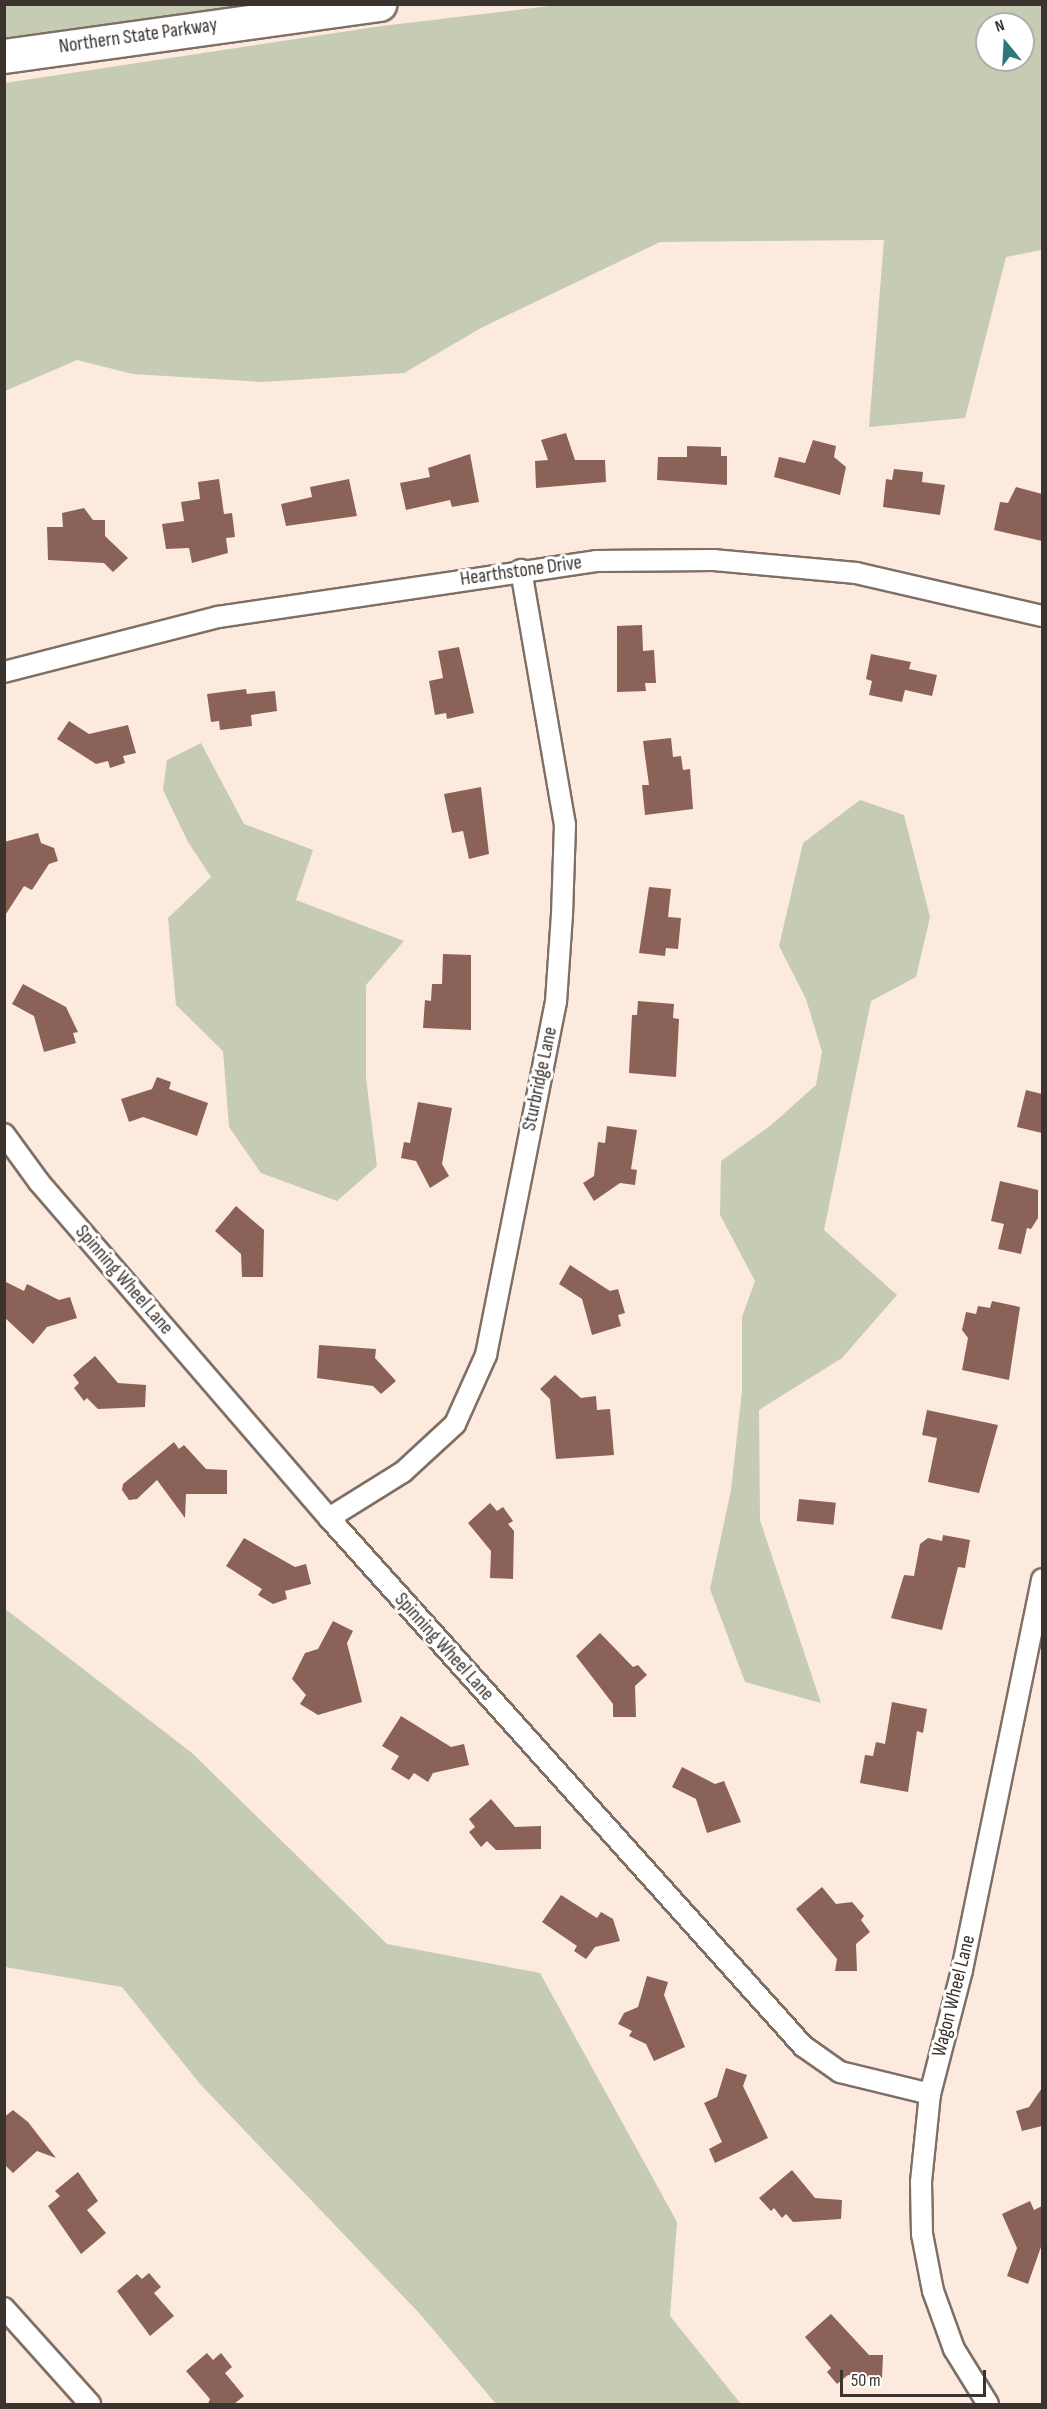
<!DOCTYPE html>
<style>
body{margin:0}
#map{position:relative;width:1047px;height:2409px;overflow:hidden;background:#fdeade;font-family:"Sofia Sans Condensed",sans-serif}
div>[style]{position:absolute}
.green>*{inset:0;background:#c5ccb3}
.building>*{inset:0;background:#8a6257;transform-origin:0 0}
.roads{filter:drop-shadow(2px 0 #7f6f65) drop-shadow(-2px 0 #7f6f65) drop-shadow(0 2px #7f6f65) drop-shadow(0 -2px #7f6f65)}
.street>*{height:20px;margin:-10px;padding:0 10px;transform-origin:10px;border-radius:10px;background:#fff}
.highway>*{height:33px;margin:-16.5px;padding:0 16.5px;transform-origin:16.5px;border-radius:16.5px;background:#fff}
span{translate:-50% -50%;white-space:nowrap;text-align:center;line-height:1.15;-webkit-text-stroke:6px #fff;paint-order:stroke}
.street-label{font-size:20px;color:#3a332e}
.frame{position:absolute;inset:0;border:6px solid #3a332e;pointer-events:none}
.north{position:absolute;left:975px;top:12px;width:60px;height:60px;box-sizing:border-box;background:#fff;border:2px solid #b0adab;border-radius:50%;rotate:342deg;font-size:16px;font-weight:700;line-height:24px;text-align:center;color:#3a332e}
.north::after{content:'';display:block;margin:auto;width:21px;height:27px;background:#2f787a;clip-path:polygon(50% 0,100% 100%,50% 72%,0 100%)}
.scale{position:absolute;left:840px;top:2370px;width:146px;height:27px;box-sizing:border-box;border:3px solid #3a332e;border-top:0;padding-left:8px;font-size:18px;line-height:21px;white-space:nowrap;color:#3a332e;-webkit-text-stroke:4px #fff;paint-order:stroke}
</style>
<div id="map">
<div class="green">
<div style="clip-path:polygon(evenodd,566px 4px,1042px 5px,1042px 250px,1006px 257px,965px 418px,869px 427px,884px 240px,660px 242px,481px 328px,404px 373px,263px 382px,133px 374px,77px 360px,5px 391px,5px 83px,382px 26px,566px 4px,987px 24px,1023px 24px,1023px 60px,987px 60px,987px 24px)"></div>
<div style="clip-path:polygon(4px 5px,296px 5px,5px 49px)"></div>
<div style="clip-path:polygon(201px 743px,244px 824px,313px 850px,296px 900px,404px 941px,366px 985px,366px 1078px,377px 1166px,337px 1201px,261px 1173px,229px 1127px,223px 1051px,176px 1005px,168px 918px,211px 877px,188px 842px,163px 790px,167px 760px)"></div>
<div style="clip-path:polygon(860px 800px,904px 815px,930px 917px,916px 977px,871px 1001px,824px 1230px,897px 1295px,842px 1358px,759px 1410px,760px 1520px,821px 1703px,745px 1682px,710px 1589px,731px 1490px,742px 1391px,742px 1317px,755px 1281px,720px 1215px,721px 1161px,770px 1126px,816px 1085px,822px 1052px,806px 999px,779px 946px,803px 843px)"></div>
<div style="clip-path:polygon(4px 1608px,192px 1753px,387px 1944px,540px 1973px,677px 2222px,670px 2316px,741px 2404px,496px 2404px,420px 2314px,200px 2084px,122px 1987px,5px 1967px)"></div>
</div>
<div class="building">
<div style="clip-path:polygon(566px 433px,575px 460px,605px 460px,606px 482px,536px 488px,535px 461px,548px 460px,541px 440px)"></div>
<div style="clip-path:polygon(813px 440px,836px 446px,834px 457px,846px 467px,840px 495px,774px 477px,779px 457px,805px 463px)"></div>
<div style="clip-path:polygon(687px 446px,721px 447px,721px 456px,727px 456px,727px 485px,657px 480px,658px 457px,687px 457px)"></div>
<div style="clip-path:polygon(470px 454px,479px 502px,452px 507px,450px 500px,406px 510px,400px 483px,430px 477px,428px 468px)"></div>
<div style="clip-path:polygon(894px 469px,923px 472px,922px 482px,945px 485px,940px 515px,883px 507px,886px 479px,892px 480px)"></div>
<div style="clip-path:polygon(219px 479px,224px 514px,232px 513px,235px 537px,226px 538px,228px 553px,192px 563px,189px 548px,166px 549px,162px 524px,184px 521px,181px 502px,200px 499px,198px 482px)"></div>
<div style="clip-path:polygon(349px 479px,357px 516px,286px 526px,281px 504px,312px 497px,310px 487px)"></div>
<div style="clip-path:polygon(1016px 487px,1042px 494px,1042px 541px,994px 530px,1000px 502px,1008px 503px)"></div>
<div style="clip-path:polygon(84px 508px,93px 520px,105px 520px,105px 536px,128px 558px,113px 572px,104px 563px,48px 560px,47px 527px,63px 527px,62px 513px)"></div>
<div style="clip-path:polygon(642px 625px,643px 651px,654px 650px,656px 683px,645px 683px,646px 691px,617px 692px,617px 626px)"></div>
<div style="clip-path:polygon(459px 647px,474px 713px,447px 719px,446px 713px,435px 715px,429px 681px,443px 678px,438px 651px)"></div>
<div style="clip-path:polygon(871px 654px,911px 662px,909px 669px,937px 675px,932px 696px,905px 690px,902px 702px,869px 695px,872px 681px,866px 679px)"></div>
<div style="clip-path:polygon(246px 689px,247px 694px,275px 691px,277px 711px,251px 715px,252px 726px,220px 730px,219px 721px,211px 722px,207px 694px)"></div>
<div style="clip-path:polygon(69px 721px,89px 734px,128px 725px,136px 753px,123px 756px,125px 763px,110px 768px,108px 761px,96px 764px,57px 739px)"></div>
<div style="clip-path:polygon(671px 738px,673px 757px,681px 756px,683px 770px,690px 769px,693px 809px,645px 815px,642px 785px,649px 785px,643px 741px)"></div>
<div style="clip-path:polygon(481px 787px,489px 854px,469px 859px,463px 831px,452px 833px,444px 794px)"></div>
<div style="clip-path:polygon(38px 833px,41px 843px,54px 848px,58px 861px,49px 864px,32px 890px,24px 886px,4px 917px,4px 842px)"></div>
<div style="clip-path:polygon(649px 887px,671px 889px,668px 917px,681px 918px,678px 949px,666px 948px,665px 956px,639px 953px)"></div>
<div style="clip-path:polygon(443px 954px,471px 955px,471px 1030px,423px 1028px,425px 1000px,431px 1001px,432px 984px,442px 984px)"></div>
<div style="clip-path:polygon(23px 984px,66px 1007px,78px 1032px,73px 1033px,76px 1043px,44px 1052px,34px 1016px,12px 1004px)"></div>
<div style="clip-path:polygon(638px 1001px,674px 1004px,673px 1018px,679px 1019px,676px 1077px,629px 1073px,632px 1015px,637px 1015px)"></div>
<div style="clip-path:polygon(157px 1077px,171px 1082px,169px 1089px,208px 1103px,197px 1136px,143px 1117px,129px 1122px,121px 1099px,152px 1089px)"></div>
<div style="clip-path:polygon(1026px 1090px,1042px 1094px,1042px 1133px,1017px 1127px)"></div>
<div style="clip-path:polygon(418px 1102px,452px 1108px,442px 1164px,449px 1176px,430px 1188px,416px 1161px,401px 1158px,404px 1142px,410px 1143px)"></div>
<div style="clip-path:polygon(607px 1126px,637px 1130px,631px 1169px,637px 1170px,635px 1185px,620px 1183px,594px 1201px,583px 1183px,594px 1176px,598px 1142px,605px 1143px)"></div>
<div style="clip-path:polygon(1000px 1181px,1038px 1190px,1038px 1218px,1031px 1229px,1027px 1228px,1021px 1254px,998px 1249px,1004px 1224px,991px 1221px)"></div>
<div style="clip-path:polygon(236px 1206px,264px 1230px,263px 1277px,242px 1277px,241px 1254px,215px 1231px)"></div>
<div style="clip-path:polygon(570px 1265px,610px 1291px,618px 1289px,625px 1313px,618px 1315px,621px 1326px,592px 1335px,582px 1299px,559px 1284px)"></div>
<div style="clip-path:polygon(4px 1281px,24px 1291px,27px 1284px,59px 1300px,70px 1297px,77px 1318px,47px 1327px,33px 1344px,4px 1317px)"></div>
<div style="clip-path:polygon(992px 1301px,1020px 1307px,1009px 1380px,962px 1370px,968px 1338px,962px 1330px,966px 1312px,976px 1314px,978px 1306px,990px 1308px)"></div>
<div style="clip-path:polygon(319px 1345px,376px 1349px,375px 1358px,396px 1381px,381px 1394px,373px 1386px,317px 1378px)"></div>
<div style="clip-path:polygon(95px 1356px,118px 1383px,146px 1385px,145px 1407px,98px 1409px,87px 1398px,84px 1401px,74px 1388px,79px 1383px,73px 1375px)"></div>
<div style="clip-path:polygon(555px 1375px,581px 1398px,596px 1396px,597px 1410px,610px 1409px,614px 1455px,556px 1459px,550px 1399px,540px 1389px)"></div>
<div style="clip-path:polygon(927px 1410px,998px 1425px,979px 1493px,928px 1482px,937px 1438px,922px 1435px)"></div>
<div style="clip-path:polygon(174px 1442px,179px 1449px,184px 1445px,206px 1469px,227px 1470px,227px 1494px,186px 1494px,185px 1518px,157px 1480px,137px 1499px,129px 1500px,122px 1490px,123px 1484px)"></div>
<div style="left:799px;top:1499px;width:37px;height:22px;rotate:6deg"></div>
<div style="clip-path:polygon(490px 1503px,497px 1511px,503px 1507px,513px 1521px,508px 1524px,514px 1531px,513px 1579px,490px 1578px,491px 1551px,468px 1523px)"></div>
<div style="clip-path:polygon(943px 1535px,970px 1540px,965px 1568px,958px 1567px,942px 1630px,891px 1618px,904px 1575px,914px 1576px,920px 1544px,928px 1538px,942px 1541px)"></div>
<div style="clip-path:polygon(244px 1538px,295px 1567px,306px 1564px,311px 1584px,285px 1591px,287px 1599px,273px 1604px,258px 1595px,262px 1589px,226px 1566px)"></div>
<div style="clip-path:polygon(333px 1621px,353px 1631px,347px 1643px,362px 1702px,318px 1715px,300px 1704px,306px 1695px,292px 1679px,305px 1653px,318px 1649px)"></div>
<div style="clip-path:polygon(600px 1633px,633px 1667px,638px 1665px,647px 1675px,635px 1686px,636px 1717px,613px 1717px,613px 1704px,576px 1656px)"></div>
<div style="clip-path:polygon(892px 1702px,927px 1709px,923px 1733px,917px 1731px,908px 1792px,860px 1783px,865px 1755px,873px 1756px,876px 1742px,885px 1744px)"></div>
<div style="clip-path:polygon(401px 1716px,451px 1747px,464px 1744px,469px 1765px,433px 1773px,428px 1782px,414px 1773px,409px 1780px,391px 1769px,399px 1756px,382px 1746px)"></div>
<div style="clip-path:polygon(682px 1767px,715px 1784px,724px 1781px,741px 1822px,707px 1833px,696px 1799px,672px 1787px)"></div>
<div style="clip-path:polygon(491px 1799px,515px 1827px,541px 1826px,541px 1849px,496px 1850px,487px 1841px,481px 1847px,469px 1832px,475px 1827px,469px 1819px)"></div>
<div style="clip-path:polygon(822px 1887px,836px 1904px,852px 1902px,864px 1916px,861px 1920px,870px 1932px,856px 1944px,857px 1971px,835px 1971px,837px 1959px,796px 1909px)"></div>
<div style="clip-path:polygon(561px 1895px,597px 1918px,601px 1912px,613px 1919px,620px 1941px,595px 1947px,586px 1959px,574px 1951px,577px 1946px,542px 1922px)"></div>
<div style="clip-path:polygon(647px 1976px,668px 1982px,664px 1995px,685px 2047px,654px 2061px,646px 2044px,629px 2036px,632px 2031px,618px 2024px,624px 2013px,638px 2007px)"></div>
<div style="clip-path:polygon(726px 2068px,747px 2075px,743px 2086px,768px 2138px,715px 2163px,709px 2149px,722px 2142px,704px 2103px,717px 2097px)"></div>
<div style="clip-path:polygon(1042px 2088px,1042px 2126px,1022px 2131px,1016px 2111px,1029px 2107px)"></div>
<div style="clip-path:polygon(13px 2110px,28px 2122px,56px 2158px,37px 2151px,13px 2173px,4px 2164px,4px 2117px)"></div>
<div style="clip-path:polygon(792px 2170px,815px 2198px,842px 2200px,841px 2219px,793px 2222px,786px 2214px,782px 2218px,774px 2208px,771px 2211px,759px 2198px)"></div>
<div style="clip-path:polygon(78px 2172px,98px 2201px,87px 2210px,106px 2233px,81px 2254px,48px 2206px,60px 2196px,55px 2191px)"></div>
<div style="clip-path:polygon(1030px 2201px,1034px 2210px,1042px 2206px,1042px 2244px,1028px 2284px,1007px 2276px,1017px 2248px,1002px 2214px)"></div>
<div style="clip-path:polygon(149px 2273px,161px 2287px,154px 2293px,174px 2316px,150px 2336px,117px 2291px,137px 2274px,142px 2279px)"></div>
<div style="clip-path:polygon(831px 2314px,869px 2355px,883px 2355px,882px 2378px,848px 2375px,837px 2384px,827px 2372px,831px 2368px,805px 2337px)"></div>
<div style="clip-path:polygon(207px 2353px,213px 2360px,221px 2353px,232px 2367px,225px 2373px,244px 2396px,234px 2404px,208px 2404px,210px 2399px,186px 2371px)"></div>
</div>
<div class="roads">
<div class="street">
<div style="left:4px;top:672px;width:221px;rotate:-14.4deg"></div>
<div style="left:218px;top:617px;width:382px;rotate:-8.4deg"></div>
<div style="left:596px;top:561px;width:118px;rotate:-0.5deg"></div>
<div style="left:714px;top:560px;width:143px;rotate:5.2deg"></div>
<div style="left:856px;top:573px;width:191px;rotate:13deg"></div>
<div style="left:4px;top:1134px;width:59px;rotate:53.9deg"></div>
<div style="left:39px;top:1182px;width:444px;rotate:49.2deg"></div>
<div style="left:329px;top:1518px;width:710px;rotate:48.08deg"></div>
<div style="left:803px;top:2046px;width:45px;rotate:35.1deg"></div>
<div style="left:840px;top:2072px;width:93px;rotate:13.7deg"></div>
<div style="left:329px;top:1518px;width:87px;rotate:-31.9deg"></div>
<div style="left:403px;top:1472px;width:71px;rotate:-42.7deg"></div>
<div style="left:455px;top:1424px;width:76px;rotate:-65.8deg"></div>
<div style="left:486px;top:1355px;width:360px;rotate:-78.8deg"></div>
<div style="left:556px;top:1002px;width:87px;rotate:-86.1deg"></div>
<div style="left:562px;top:915px;width:90px;rotate:-88.1deg"></div>
<div style="left:565px;top:825px;width:259px;rotate:-99.8deg"></div>
<div style="left:4px;top:2308px;width:129px;rotate:48.1deg"></div>
<div style="left:988px;top:2404px;width:65px;rotate:-121.7deg"></div>
<div style="left:954px;top:2349px;width:62px;rotate:-109.9deg"></div>
<div style="left:933px;top:2291px;width:58px;rotate:-100.9deg"></div>
<div style="left:922px;top:2234px;width:52px;rotate:-91.1deg"></div>
<div style="left:921px;top:2182px;width:88px;rotate:-84.2deg"></div>
<div style="left:930px;top:2094px;width:128px;rotate:-75.5deg"></div>
<div style="left:962px;top:1970px;width:399px;rotate:-78.4deg"></div>
</div>
<div class="highway">
<div style="left:4px;top:56px;width:379px;rotate:-7.9deg"></div>
</div>
</div>
<div class="street-label">
<span style="left:138px;top:36px;rotate:-8deg">Northern State Parkway</span>
<span style="left:521px;top:571px;rotate:-8deg">Hearthstone Drive</span>
<span style="left:540px;top:1079px;rotate:-78deg">Sturbridge Lane</span>
<span style="left:124px;top:1280px;rotate:49deg">Spinning Wheel Lane</span>
<span style="left:444px;top:1647px;rotate:48deg">Spinning Wheel Lane</span>
<span style="left:954px;top:1996px;rotate:-76deg">Wagon Wheel Lane</span>
</div>
<div class="frame"></div>
<div class="north">N</div>
<div class="scale">50 m</div>
</div>
